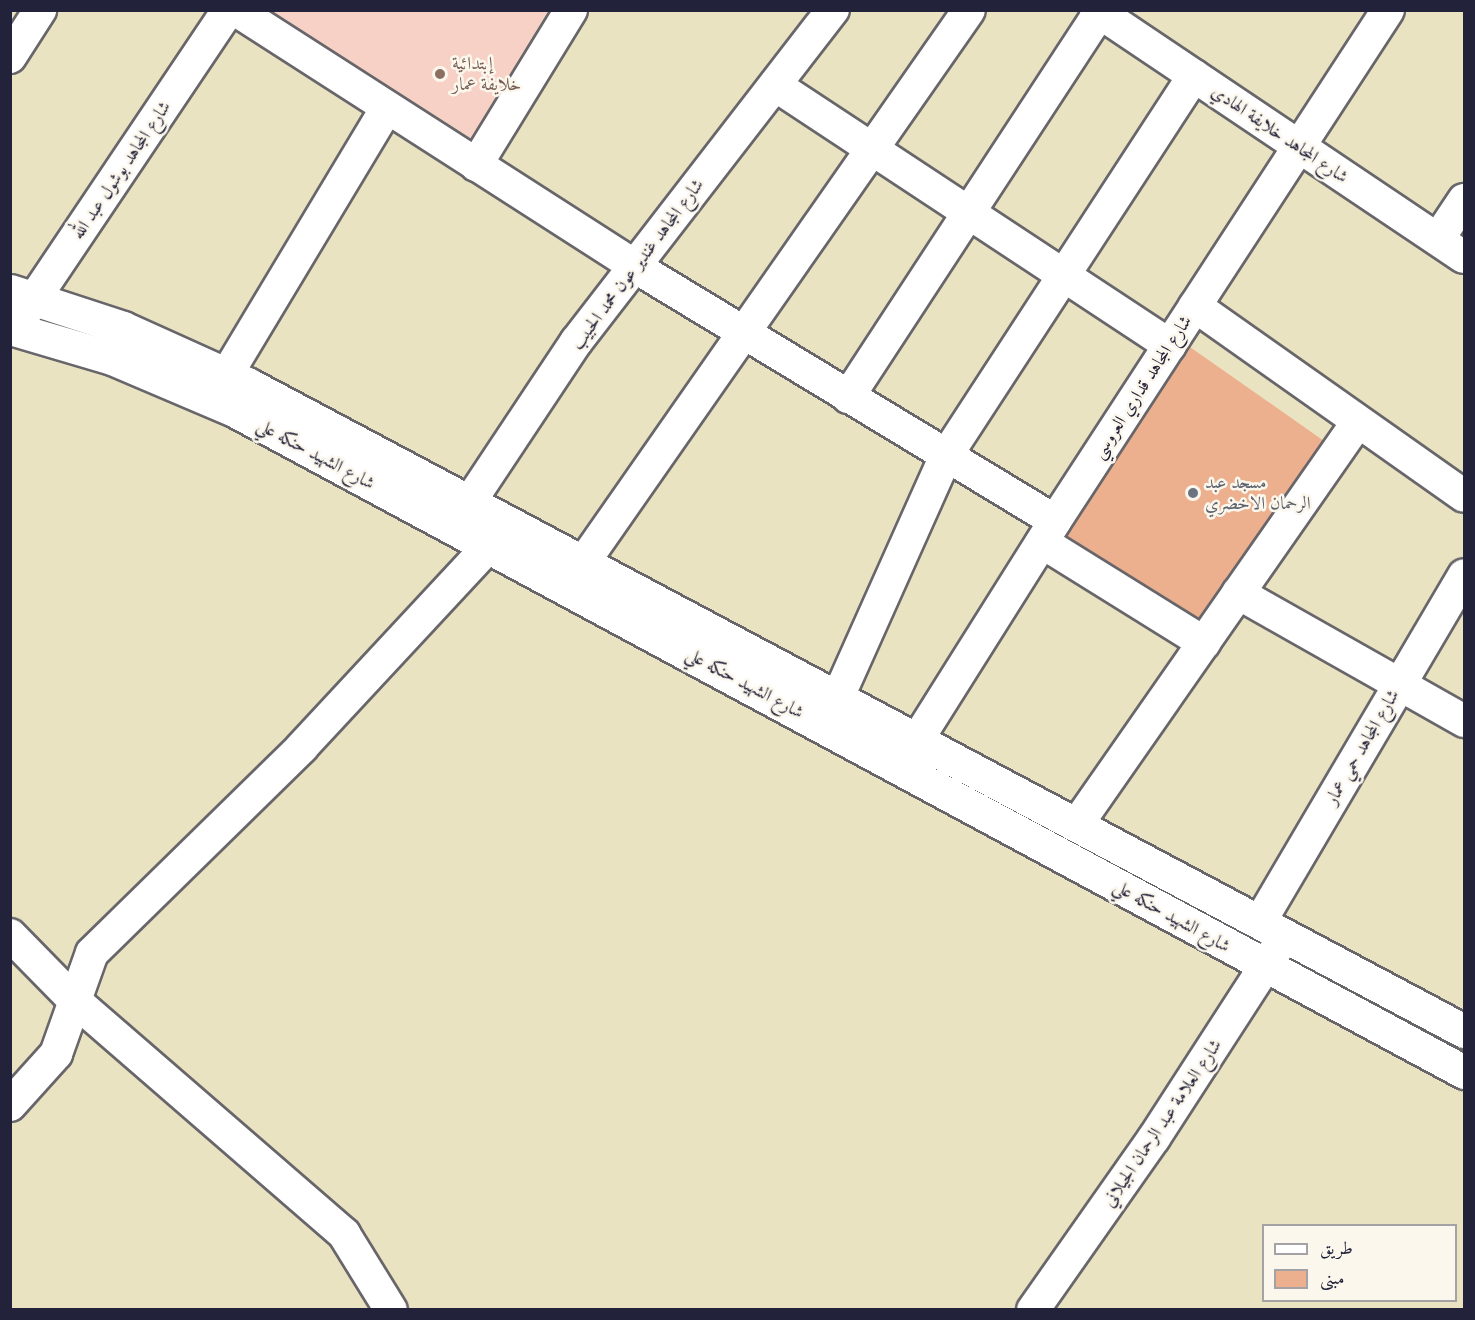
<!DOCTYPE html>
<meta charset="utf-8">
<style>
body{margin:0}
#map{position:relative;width:1475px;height:1320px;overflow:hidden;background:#e9e3c2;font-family:"Libre Caslon Text",Amiri,serif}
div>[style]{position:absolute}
.built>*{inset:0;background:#f7d1c6}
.building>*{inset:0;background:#ecb08e;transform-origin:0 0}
.roads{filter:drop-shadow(2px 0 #68666a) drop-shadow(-2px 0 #68666a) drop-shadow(0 2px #68666a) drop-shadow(0 -2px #68666a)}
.street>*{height:32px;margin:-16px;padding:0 16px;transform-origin:16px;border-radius:16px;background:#fff}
.secondary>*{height:33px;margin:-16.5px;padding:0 16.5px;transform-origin:16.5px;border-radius:16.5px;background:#fff}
.dots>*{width:16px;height:16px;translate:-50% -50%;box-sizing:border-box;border:3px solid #fbf7ec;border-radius:50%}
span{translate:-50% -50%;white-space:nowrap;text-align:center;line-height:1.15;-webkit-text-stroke:5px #fbf7ec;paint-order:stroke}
.education-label{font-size:18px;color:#785e54}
.left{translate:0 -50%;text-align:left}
.street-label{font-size:18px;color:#22223b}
.worship-label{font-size:18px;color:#5b616d}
.frame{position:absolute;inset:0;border:12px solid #22223b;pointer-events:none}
.legend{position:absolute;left:1262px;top:1224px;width:195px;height:78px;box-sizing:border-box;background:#fbf7ec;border:2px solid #a4a2a5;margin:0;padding:8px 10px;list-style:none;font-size:18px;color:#22223b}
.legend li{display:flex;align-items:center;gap:12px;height:30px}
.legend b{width:30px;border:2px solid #a4a2a5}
</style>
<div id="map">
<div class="built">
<div style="clip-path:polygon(270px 11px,548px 11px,471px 138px)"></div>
</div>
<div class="building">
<div style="left:1187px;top:345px;width:175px;height:235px;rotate:35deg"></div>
</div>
<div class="roads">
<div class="street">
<div style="left:236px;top:10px;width:473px;rotate:32.7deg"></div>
<div style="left:634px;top:266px;width:492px;rotate:31.2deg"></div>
<div style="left:1096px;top:10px;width:443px;rotate:33.9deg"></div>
<div style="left:10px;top:57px;width:56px;rotate:-57.4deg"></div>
<div style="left:775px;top:85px;width:473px;rotate:33.4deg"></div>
<div style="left:476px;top:165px;width:182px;rotate:-58.5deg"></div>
<div style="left:1438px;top:239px;width:47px;rotate:-56.3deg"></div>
<div style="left:1195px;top:306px;width:329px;rotate:35.2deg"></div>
<div style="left:14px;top:329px;width:384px;rotate:-56.1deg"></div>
<div style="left:227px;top:374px;width:310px;rotate:-59deg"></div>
<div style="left:848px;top:397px;width:459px;rotate:-56.8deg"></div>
<div style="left:455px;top:524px;width:219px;rotate:-56.4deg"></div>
<div style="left:576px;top:342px;width:420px;rotate:-52.3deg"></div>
<div style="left:1042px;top:542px;width:191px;rotate:31.9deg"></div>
<div style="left:583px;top:563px;width:674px;rotate:-55.08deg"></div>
<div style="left:1238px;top:593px;width:260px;rotate:29.5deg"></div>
<div style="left:838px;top:697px;width:264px;rotate:-65.9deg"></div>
<div style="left:946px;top:456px;width:454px;rotate:-56.9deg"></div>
<div style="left:902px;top:764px;width:287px;rotate:-57.8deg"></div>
<div style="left:1055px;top:521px;width:610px;rotate:-56.91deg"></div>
<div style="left:1078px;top:823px;width:489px;rotate:-55.1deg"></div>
<div style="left:1261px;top:920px;width:400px;rotate:-59.5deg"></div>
<div style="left:10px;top:935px;width:90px;rotate:45.5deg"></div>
<div style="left:73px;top:999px;width:359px;rotate:40.9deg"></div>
<div style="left:344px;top:1234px;width:89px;rotate:58.3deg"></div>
<div style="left:10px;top:1105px;width:69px;rotate:-48deg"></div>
<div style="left:56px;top:1054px;width:107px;rotate:-70.4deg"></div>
<div style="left:92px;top:953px;width:294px;rotate:-44.4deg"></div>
<div style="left:302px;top:747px;width:275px;rotate:-47.1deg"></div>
<div style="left:1033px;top:1310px;width:210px;rotate:-54.9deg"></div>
<div style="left:1154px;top:1138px;width:234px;rotate:-57.1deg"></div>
</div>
<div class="secondary">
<div style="left:10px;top:291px;width:119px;rotate:18.1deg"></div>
<div style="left:123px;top:328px;width:138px;rotate:24.3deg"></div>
<div style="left:249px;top:385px;width:1376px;rotate:28deg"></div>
<div style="left:10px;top:328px;width:106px;rotate:16.4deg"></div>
<div style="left:112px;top:358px;width:135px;rotate:23.1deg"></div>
<div style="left:236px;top:411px;width:1395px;rotate:28.29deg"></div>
</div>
</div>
<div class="dots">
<div style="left:440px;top:74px;background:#8d6e63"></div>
<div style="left:1193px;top:493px;background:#6b7280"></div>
</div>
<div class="education-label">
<span class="left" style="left:452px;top:74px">إبتدائية<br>خلايفة عمار</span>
</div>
<div class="street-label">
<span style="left:1280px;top:134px;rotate:34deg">شارع المجاهد خلايفة الهادي</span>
<span style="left:121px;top:170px;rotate:-56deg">شارع المجاهد بوشول عبد الله</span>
<span style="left:637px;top:264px;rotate:-53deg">شارع المجاهد غندير عون محمد الحبيب</span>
<span style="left:1142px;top:387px;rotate:-57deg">شارع المجاهد قداري العروسي</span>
<span style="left:316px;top:454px;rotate:28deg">شارع الشهيد حنكه علي</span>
<span style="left:745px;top:683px;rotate:28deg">شارع الشهيد حنكه علي</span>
<span style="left:1362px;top:747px;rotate:-60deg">شارع المجاهد حمي عمار</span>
<span style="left:1172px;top:916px;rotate:29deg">شارع الشهيد حنكه علي</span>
<span style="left:1162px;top:1123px;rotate:-56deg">شارع العلامة عبد الرحمان الجيلاني</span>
</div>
<div class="worship-label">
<span class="left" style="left:1205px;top:493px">مسجد عبد<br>الرحمان الاخضري</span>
</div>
<div class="frame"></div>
<ul class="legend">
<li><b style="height:8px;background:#fff"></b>طريق</li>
<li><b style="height:16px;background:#ecb08e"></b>مبنى</li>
</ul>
</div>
